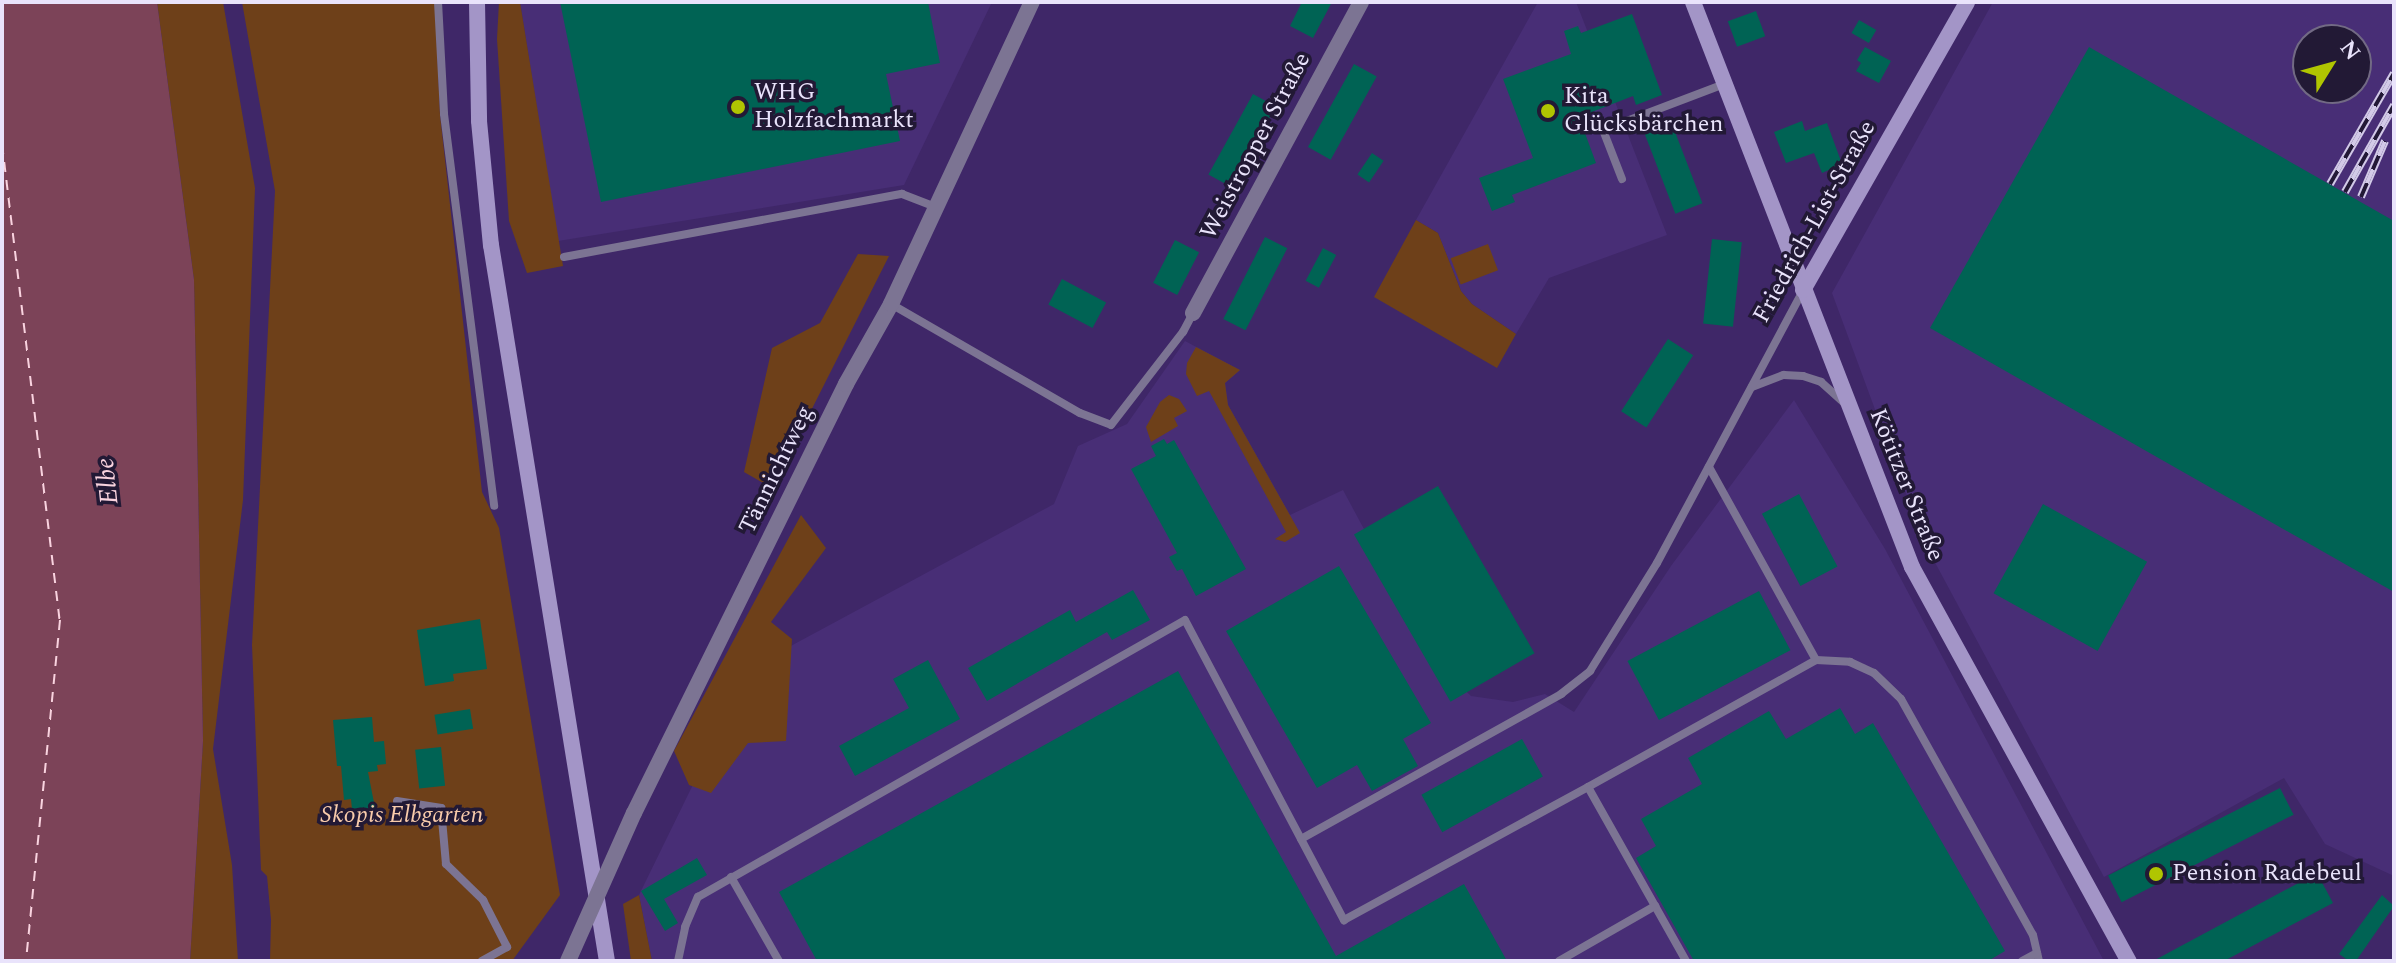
<!DOCTYPE html>
<meta charset="utf-8">
<style>
body{margin:0}
#map{position:relative;width:2396px;height:963px;overflow:hidden;background:#3f2768;font-family:Spectral,serif}
div>[style]{position:absolute}
.built>*{inset:0;background:#482e76}
.green>*{inset:0;background:#6e4019;transform-origin:0 0}
.water>*{inset:0;background:#7c4358}
.ferry>*{height:2px;margin-top:-1px;transform-origin:0;background:repeating-linear-gradient(90deg,#f9d3df 0 10px,transparent 0 18px)}
.building>*{inset:0;background:#006354;transform-origin:0 0}
.lane>*{height:8px;margin:-4px;padding:0 4px;transform-origin:4px;border-radius:4px;background:#7c7493}
.street>*{height:16px;margin:-8px;padding:0 8px;transform-origin:8px;border-radius:8px;background:#7c7493}
.secondary>*{height:16px;margin:-8px;padding:0 8px;transform-origin:8px;border-radius:8px;background:#a395c7}
.rail>*{height:8px;margin-top:-4px;transform-origin:0;background:repeating-linear-gradient(90deg,#221935 0 15px,#d2cae7 0 30px);box-sizing:border-box;border-block:2px solid #d2cae7}
.street-bridge>*{height:16px;margin:-8px;padding:0 8px;transform-origin:8px;border-radius:8px;background:#7c7493}
.dots>*{width:22px;height:22px;translate:-50% -50%;box-sizing:border-box;border:4px solid #221935;border-radius:50%}
span{translate:-50% -50%;white-space:nowrap;text-align:center;line-height:1.15;-webkit-text-stroke:7px #221935;paint-order:stroke}
.poi-label{font-size:24px;color:#e9e3fb}
.left{translate:0 -50%;text-align:left}
.street-label{font-size:24px;color:#e9e3fb}
.park-label{font-size:24px;color:#f9cbab;font-style:italic}
.water-label{font-size:26px;color:#f9d3df;font-style:italic}
.frame{position:absolute;inset:0;border:4px solid #e9e3fb;pointer-events:none}
.north{position:absolute;left:2292px;top:24px;width:80px;height:80px;box-sizing:border-box;background:#221935;border:2px solid #726a84;border-radius:50%;rotate:53deg;font-size:22px;font-weight:700;line-height:32px;text-align:center;color:#e9e3fb}
.north::after{content:'';display:block;margin:auto;width:28px;height:36px;background:#b0c501;clip-path:polygon(50% 0,100% 100%,50% 72%,0 100%)}
</style>
<div id="map">
<div class="built">
<div style="clip-path:polygon(520px 2px,992px 2px,904px 185px,558px 241px)"></div>
<div style="clip-path:polygon(1538px 2px,1576px 2px,1667px 235px,1549px 278px,1516px 334px,1472px 304px,1461px 291px,1438px 233px,1416px 220px)"></div>
<div style="clip-path:polygon(evenodd,1993px 2px,2394px 2px,2394px 876px,2325px 844px,2284px 778px,2104px 877px,1924px 542px,1832px 293px,1993px 2px,2308px 40px,2356px 40px,2356px 88px,2308px 88px,2308px 40px)"></div>
<div style="clip-path:polygon(1185px 341px,1240px 370px,1225px 383px,1228px 405px,1290px 515px,1343px 490px,1436px 663px,1471px 696px,1513px 702px,1545px 694px,1574px 712px,1671px 566px,1794px 400px,1885px 549px,2104px 961px,652px 961px,639px 895px,750px 668px,1054px 504px,1078px 446px,1127px 424px)"></div>
</div>
<div class="green">
<div style="clip-path:polygon(157px 2px,223px 2px,255px 188px,243px 500px,213px 749px,232px 865px,238px 961px,190px 961px,203px 741px,194px 280px)"></div>
<div style="clip-path:polygon(242px 2px,435px 2px,440px 115px,482px 492px,499px 528px,560px 895px,512px 961px,270px 961px,271px 920px,267px 876px,261px 870px,252px 645px,275px 191px)"></div>
<div style="clip-path:polygon(499px 2px,520px 2px,563px 266px,527px 273px,509px 221px,497px 39px)"></div>
<div style="clip-path:polygon(1416px 220px,1438px 233px,1461px 291px,1472px 304px,1516px 334px,1497px 368px,1374px 297px)"></div>
<div style="left:1488px;top:244px;width:28px;height:40px;rotate:69deg"></div>
<div style="clip-path:polygon(858px 254px,889px 256px,772px 488px,744px 472px,772px 348px,820px 323px)"></div>
<div style="clip-path:polygon(1196px 347px,1240px 370px,1225px 383px,1228px 405px,1300px 533px,1285px 542px,1275px 539px,1286px 532px,1209px 391px,1197px 396px,1186px 374px,1187px 363px)"></div>
<div style="clip-path:polygon(1169px 395px,1179px 399px,1187px 411px,1174px 418px,1178px 426px,1151px 442px,1146px 427px,1160px 402px)"></div>
<div style="clip-path:polygon(801px 515px,826px 548px,771px 622px,792px 639px,786px 741px,748px 743px,711px 793px,689px 785px,674px 751px)"></div>
<div style="clip-path:polygon(639px 895px,652px 961px,631px 961px,623px 904px)"></div>
</div>
<div class="water">
<div style="clip-path:polygon(2px 2px,157px 2px,194px 280px,203px 741px,190px 961px,2px 961px)"></div>
</div>
<div class="ferry">
<div style="left:2px;top:144px;width:480px;rotate:83.1deg"></div>
<div style="left:60px;top:620px;width:343px;rotate:95.7deg"></div>
</div>
<div class="building">
<div style="clip-path:polygon(560px 2px,928px 2px,940px 63px,886px 74px,900px 141px,601px 202px)"></div>
<div style="clip-path:polygon(1302px 2px,1332px 2px,1313px 38px,1290px 26px)"></div>
<div style="left:1756px;top:11px;width:27px;height:30px;rotate:70deg"></div>
<div style="clip-path:polygon(1632px 14px,1662px 95px,1636px 105px,1633px 96px,1579px 117px,1596px 163px,1512px 195px,1515px 202px,1492px 211px,1479px 178px,1533px 158px,1503px 79px,1571px 54px,1564px 31px,1578px 26px,1581px 33px)"></div>
<div style="left:1859px;top:20px;width:20px;height:15px;rotate:30deg"></div>
<div style="clip-path:polygon(1865px 47px,1891px 61px,1879px 83px,1856px 71px,1861px 63px,1857px 60px)"></div>
<div style="clip-path:polygon(2089px 47px,2394px 221px,2394px 592px,1930px 328px)"></div>
<div style="left:1354px;top:64px;width:26px;height:95px;rotate:29deg"></div>
<div style="left:1253px;top:94px;width:26px;height:92px;rotate:29deg"></div>
<div style="clip-path:polygon(1802px 121px,1805px 131px,1827px 123px,1842px 164px,1822px 173px,1814px 153px,1786px 163px,1774px 132px)"></div>
<div style="left:1672px;top:124px;width:85px;height:29px;rotate:69deg"></div>
<div style="left:1372px;top:153px;width:14px;height:26px;rotate:34deg"></div>
<div style="left:1265px;top:237px;width:25px;height:92px;rotate:27deg"></div>
<div style="left:1712px;top:239px;width:30px;height:85px;rotate:6deg"></div>
<div style="left:1175px;top:240px;width:27px;height:48px;rotate:27deg"></div>
<div style="left:1323px;top:248px;width:15px;height:37px;rotate:28deg"></div>
<div style="left:1062px;top:279px;width:50px;height:29px;rotate:28deg"></div>
<div style="left:1668px;top:339px;width:30px;height:86px;rotate:33deg"></div>
<div style="clip-path:polygon(1164px 439px,1167px 444px,1174px 440px,1246px 569px,1196px 596px,1182px 569px,1177px 571px,1169px 557px,1177px 553px,1131px 469px,1156px 456px,1151px 446px)"></div>
<div style="left:1438px;top:486px;width:193px;height:97px;rotate:60deg"></div>
<div style="left:1799px;top:494px;width:82px;height:42px;rotate:62deg"></div>
<div style="left:2043px;top:504px;width:119px;height:102px;rotate:29deg"></div>
<div style="clip-path:polygon(1339px 566px,1431px 723px,1403px 739px,1418px 766px,1372px 791px,1357px 765px,1317px 788px,1226px 631px)"></div>
<div style="clip-path:polygon(1133px 590px,1150px 620px,1112px 640px,1107px 632px,987px 701px,968px 668px,1070px 610px,1076px 622px)"></div>
<div style="left:1759px;top:591px;width:67px;height:149px;rotate:62deg"></div>
<div style="clip-path:polygon(480px 619px,487px 669px,453px 674px,454px 681px,425px 686px,417px 630px)"></div>
<div style="clip-path:polygon(928px 660px,960px 719px,855px 776px,839px 746px,909px 708px,893px 679px)"></div>
<div style="clip-path:polygon(1178px 671px,1336px 956px,1464px 884px,1507px 961px,817px 961px,779px 892px)"></div>
<div style="clip-path:polygon(1840px 708px,1855px 734px,1873px 723px,2005px 951px,1988px 961px,1694px 961px,1636px 858px,1656px 846px,1641px 819px,1702px 784px,1688px 758px,1769px 711px,1786px 739px)"></div>
<div style="left:470px;top:709px;width:20px;height:36px;rotate:81deg"></div>
<div style="clip-path:polygon(372px 717px,374px 742px,384px 741px,386px 764px,377px 765px,378px 771px,368px 772px,377px 818px,353px 820px,351px 799px,344px 800px,341px 766px,337px 766px,333px 720px)"></div>
<div style="left:1522px;top:739px;width:43px;height:115px;rotate:61deg"></div>
<div style="left:441px;top:747px;width:39px;height:26px;rotate:84deg"></div>
<div style="left:2280px;top:788px;width:30px;height:193px;rotate:63deg"></div>
<div style="clip-path:polygon(697px 858px,707px 875px,664px 899px,678px 923px,665px 931px,641px 891px)"></div>
<div style="clip-path:polygon(2317px 873px,2333px 903px,2224px 961px,2153px 961px)"></div>
<div style="clip-path:polygon(2382px 895px,2394px 906px,2356px 961px,2349px 961px,2339px 954px)"></div>
</div>
<div class="lane">
<div style="left:438px;top:2px;width:112px;rotate:86.9deg"></div>
<div style="left:444px;top:114px;width:395px;rotate:82.7deg"></div>
<div style="left:1622px;top:179px;width:53px;rotate:-111.2deg"></div>
<div style="left:1603px;top:130px;width:129px;rotate:-20.8deg"></div>
<div style="left:564px;top:257px;width:344px;rotate:-10.6deg"></div>
<div style="left:902px;top:194px;width:34px;rotate:21deg"></div>
<div style="left:891px;top:304px;width:218px;rotate:30deg"></div>
<div style="left:1080px;top:413px;width:33px;rotate:21deg"></div>
<div style="left:1111px;top:425px;width:118px;rotate:-52.3deg"></div>
<div style="left:1183px;top:332px;width:21px;rotate:-62deg"></div>
<div style="left:1752px;top:387px;width:34px;rotate:-21deg"></div>
<div style="left:1784px;top:375px;width:19px;rotate:3deg"></div>
<div style="left:1803px;top:376px;width:19px;rotate:18deg"></div>
<div style="left:1821px;top:382px;width:31px;rotate:42deg"></div>
<div style="left:1816px;top:660px;width:34px;rotate:3deg"></div>
<div style="left:1850px;top:662px;width:26px;rotate:25deg"></div>
<div style="left:1874px;top:673px;width:37px;rotate:44deg"></div>
<div style="left:1901px;top:699px;width:270px;rotate:60.8deg"></div>
<div style="left:2033px;top:935px;width:27px;rotate:77deg"></div>
<div style="left:1588px;top:787px;width:261px;rotate:-29.1deg"></div>
<div style="left:1816px;top:660px;width:221px;rotate:-119deg"></div>
<div style="left:397px;top:801px;width:45px;rotate:9deg"></div>
<div style="left:441px;top:808px;width:56px;rotate:84.9deg"></div>
<div style="left:446px;top:864px;width:52px;rotate:44.2deg"></div>
<div style="left:483px;top:900px;width:53px;rotate:62.9deg"></div>
<div style="left:507px;top:947px;width:29px;rotate:151deg"></div>
<div style="left:1301px;top:839px;width:298px;rotate:-29.1deg"></div>
<div style="left:1561px;top:694px;width:37px;rotate:-38deg"></div>
<div style="left:1590px;top:671px;width:127px;rotate:-58.2deg"></div>
<div style="left:1657px;top:563px;width:309px;rotate:-61.8deg"></div>
<div style="left:731px;top:877px;width:97px;rotate:60.3deg"></div>
<div style="left:678px;top:961px;width:35px;rotate:-78deg"></div>
<div style="left:685px;top:927px;width:33px;rotate:-67deg"></div>
<div style="left:698px;top:897px;width:560px;rotate:-29.63deg"></div>
<div style="left:1185px;top:620px;width:340px;rotate:62.1deg"></div>
<div style="left:1344px;top:920px;width:278px;rotate:-28.6deg"></div>
<div style="left:1588px;top:787px;width:200px;rotate:60.6deg"></div>
<div style="left:1559px;top:961px;width:111px;rotate:-29.8deg"></div>
<div style="left:2022px;top:961px;width:17px;rotate:-28deg"></div>
</div>
<div class="street">
<div style="left:1193px;top:313px;width:353px;rotate:-61.6deg"></div>
<div style="left:634px;top:813px;width:479px;rotate:-63.7deg"></div>
<div style="left:846px;top:384px;width:92px;rotate:-60.6deg"></div>
<div style="left:891px;top:304px;width:333px;rotate:-65deg"></div>
</div>
<div class="secondary">
<div style="left:477px;top:2px;width:119px;rotate:89deg"></div>
<div style="left:479px;top:121px;width:125px;rotate:84.5deg"></div>
<div style="left:491px;top:245px;width:725px;rotate:80.8deg"></div>
<div style="left:1693px;top:2px;width:606px;rotate:68.81deg"></div>
<div style="left:1912px;top:567px;width:450px;rotate:61.2deg"></div>
<div style="left:1803px;top:290px;width:331px;rotate:-60.3deg"></div>
</div>
<div class="rail">
<div style="left:2330px;top:184px;width:128px;rotate:-60deg"></div>
<div style="left:2345px;top:192px;width:100px;rotate:-60.6deg"></div>
<div style="left:2361px;top:197px;width:61px;rotate:-66.8deg"></div>
</div>
<div class="street-bridge">
<div style="left:568px;top:961px;width:162px;rotate:-66deg"></div>
</div>
<div class="dots">
<div style="left:738px;top:107px;background:#b0c501"></div>
<div style="left:1548px;top:111px;background:#b0c501"></div>
<div style="left:2156px;top:874px;background:#b0c501"></div>
</div>
<div class="poi-label">
<span class="left" style="left:754px;top:107px">WHG<br>Holzfachmarkt</span>
<span class="left" style="left:1564px;top:111px">Kita<br>Glücksbärchen</span>
<span class="left" style="left:2172px;top:874px">Pension Radebeul</span>
</div>
<div class="street-label">
<span style="left:1256px;top:146px;rotate:-62deg">Weistropper Straße</span>
<span style="left:1815px;top:222px;rotate:-61deg">Friedrich-List-Straße</span>
<span style="left:777px;top:470px;rotate:-64deg">Tännichtweg</span>
<span style="left:1906px;top:485px;rotate:68deg">Kötitzer Straße</span>
</div>
<div class="park-label">
<span style="left:402px;top:816px">Skopis Elbgarten</span>
</div>
<div class="water-label">
<span style="left:108px;top:481px;rotate:-96deg">Elbe</span>
</div>
<div class="frame"></div>
<div class="north">N</div>
</div>
